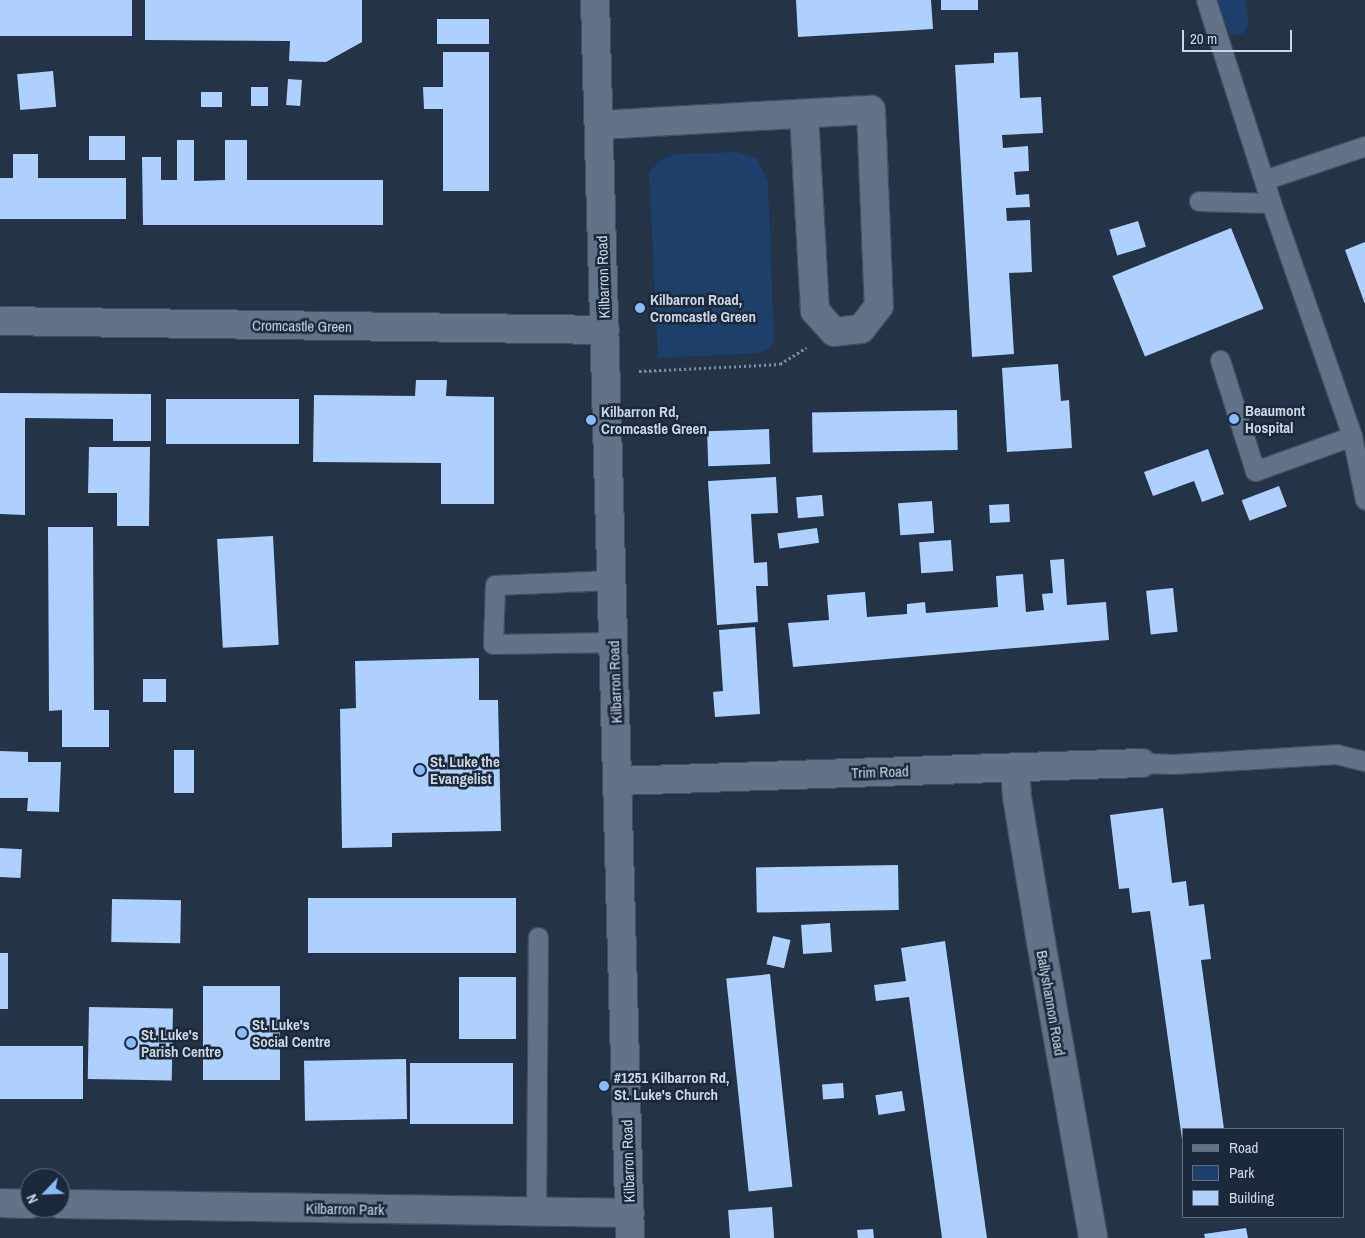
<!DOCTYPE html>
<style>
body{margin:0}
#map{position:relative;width:1365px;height:1238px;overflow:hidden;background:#253346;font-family:"Archivo Narrow",sans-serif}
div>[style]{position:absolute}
.green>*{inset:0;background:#1d3f6b}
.building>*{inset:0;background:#add0fe;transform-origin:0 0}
.path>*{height:3px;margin-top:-1.5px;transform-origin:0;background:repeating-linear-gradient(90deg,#808b9a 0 2.5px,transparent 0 5px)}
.roads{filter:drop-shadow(1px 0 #434f5f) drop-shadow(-1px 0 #434f5f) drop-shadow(0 1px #434f5f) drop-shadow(0 -1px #434f5f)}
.service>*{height:19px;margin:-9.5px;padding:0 9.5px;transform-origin:9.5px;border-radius:9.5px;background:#627287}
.minor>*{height:28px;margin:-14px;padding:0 14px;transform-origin:14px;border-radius:14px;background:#627287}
.tertiary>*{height:28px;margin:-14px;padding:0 14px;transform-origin:14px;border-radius:14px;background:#627287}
.dots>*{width:14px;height:14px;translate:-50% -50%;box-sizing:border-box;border:2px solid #1b293b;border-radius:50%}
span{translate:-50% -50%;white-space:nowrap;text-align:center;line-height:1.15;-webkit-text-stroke:5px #1b293b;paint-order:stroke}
.street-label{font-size:15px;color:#cdd6e2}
.poi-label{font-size:15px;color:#cdd6e2;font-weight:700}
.left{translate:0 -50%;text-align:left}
.legend{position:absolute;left:1182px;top:1128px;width:162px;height:90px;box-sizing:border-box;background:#1b293b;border:1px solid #626e7e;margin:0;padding:6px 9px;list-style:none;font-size:15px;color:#cdd6e2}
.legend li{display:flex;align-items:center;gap:10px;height:25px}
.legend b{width:25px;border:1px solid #626e7e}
.north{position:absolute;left:20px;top:1168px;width:50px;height:50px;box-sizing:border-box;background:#1b293b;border:1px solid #626e7e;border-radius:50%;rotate:246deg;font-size:14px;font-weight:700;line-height:20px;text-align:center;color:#cdd6e2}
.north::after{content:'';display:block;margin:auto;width:18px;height:22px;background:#89bafc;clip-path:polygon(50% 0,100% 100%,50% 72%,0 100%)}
.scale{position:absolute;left:1182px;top:30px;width:110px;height:22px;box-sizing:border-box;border:2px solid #cdd6e2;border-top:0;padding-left:6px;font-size:15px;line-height:18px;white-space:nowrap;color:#cdd6e2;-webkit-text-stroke:4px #1b293b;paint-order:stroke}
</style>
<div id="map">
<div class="green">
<div style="clip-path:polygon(1215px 0,1245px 0,1249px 22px,1244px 33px,1230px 35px)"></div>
<div style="clip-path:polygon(738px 152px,757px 158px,768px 182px,774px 339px,770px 348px,759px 353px,658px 358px,649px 172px,661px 160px,675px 154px)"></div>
</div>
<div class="building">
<div style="left:0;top:0;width:132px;height:36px"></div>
<div style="clip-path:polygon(145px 0,362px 0,362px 42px,326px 62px,289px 61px,290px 41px,145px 40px)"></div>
<div style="clip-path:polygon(796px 0,931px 0,933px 29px,798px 37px)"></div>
<div style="left:941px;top:0;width:37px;height:10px"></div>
<div style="left:437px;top:19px;width:52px;height:25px"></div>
<div style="clip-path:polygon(443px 52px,489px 52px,489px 191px,443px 191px,443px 109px,424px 109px,423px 87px,443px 87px)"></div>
<div style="clip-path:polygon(1018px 52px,1020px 98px,1041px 97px,1043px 133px,1002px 135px,1003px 148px,1028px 146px,1029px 171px,1014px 172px,1016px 195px,1029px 194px,1030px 207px,1006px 208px,1007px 221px,1030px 220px,1032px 272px,1009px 273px,1014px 354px,972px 357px,955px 65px,994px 63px,994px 53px)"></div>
<div style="left:53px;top:71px;width:36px;height:36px;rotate:85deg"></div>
<div style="left:288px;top:79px;width:14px;height:26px;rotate:4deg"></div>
<div style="left:251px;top:87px;width:17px;height:19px"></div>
<div style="left:201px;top:92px;width:21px;height:15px"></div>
<div style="left:89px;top:136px;width:36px;height:24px"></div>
<div style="clip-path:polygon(177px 140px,194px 140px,194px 181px,225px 180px,225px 140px,247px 140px,247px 180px,383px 180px,383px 225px,143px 225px,142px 157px,161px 157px,161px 180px,177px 180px)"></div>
<div style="clip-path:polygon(13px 154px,38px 154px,38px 178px,126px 178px,126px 219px,0 219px,0 178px,13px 178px)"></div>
<div style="left:1138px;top:221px;width:27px;height:30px;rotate:73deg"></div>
<div style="left:1231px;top:228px;width:87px;height:128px;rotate:68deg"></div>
<div style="clip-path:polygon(1365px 242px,1365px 304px,1345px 250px)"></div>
<div style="clip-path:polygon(1058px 364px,1061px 401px,1069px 400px,1072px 448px,1007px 452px,1002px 368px)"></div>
<div style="clip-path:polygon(416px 380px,447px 380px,446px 396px,494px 397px,494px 504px,441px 504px,441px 463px,313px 462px,314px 395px,415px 396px)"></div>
<div style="clip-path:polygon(0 393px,151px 394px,151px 441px,113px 441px,113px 419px,25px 418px,25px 515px,0 514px)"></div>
<div style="left:166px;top:399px;width:133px;height:45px"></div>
<div style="left:957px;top:410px;width:40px;height:145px;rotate:89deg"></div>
<div style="left:769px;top:429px;width:35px;height:62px;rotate:88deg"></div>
<div style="clip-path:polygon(89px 447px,150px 447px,149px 526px,117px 526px,117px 493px,88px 493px)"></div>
<div style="clip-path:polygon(1208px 449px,1224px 494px,1202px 502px,1194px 481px,1153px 496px,1144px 472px)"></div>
<div style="clip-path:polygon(776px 477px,778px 513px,751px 514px,754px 563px,767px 562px,768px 586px,756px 586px,758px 622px,717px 625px,708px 481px)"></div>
<div style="left:1279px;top:486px;width:22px;height:40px;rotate:69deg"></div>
<div style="left:822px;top:495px;width:21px;height:26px;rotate:85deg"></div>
<div style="left:932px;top:501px;width:32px;height:34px;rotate:86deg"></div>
<div style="left:1009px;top:504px;width:18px;height:20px;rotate:87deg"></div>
<div style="clip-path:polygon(48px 527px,93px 527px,94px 710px,109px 710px,109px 747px,62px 747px,62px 710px,49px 711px)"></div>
<div style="left:817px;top:528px;width:15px;height:40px;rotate:82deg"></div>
<div style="left:273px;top:536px;width:109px;height:56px;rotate:87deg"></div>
<div style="left:951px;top:540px;width:31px;height:32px;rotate:86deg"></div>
<div style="clip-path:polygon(1064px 559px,1067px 605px,1106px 602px,1109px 640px,793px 667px,788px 623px,829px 620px,827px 595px,865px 592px,867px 617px,907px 614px,907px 604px,925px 602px,926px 613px,998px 607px,996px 576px,1023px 574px,1026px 612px,1044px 610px,1042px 594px,1053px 593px,1050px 560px)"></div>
<div style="left:1173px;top:588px;width:44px;height:27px;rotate:84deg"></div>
<div style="clip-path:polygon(755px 627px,760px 714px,715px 717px,713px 692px,723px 691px,719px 630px)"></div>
<div style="clip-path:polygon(479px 658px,479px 700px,498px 700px,501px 831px,392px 833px,392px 847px,342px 848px,340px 709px,356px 708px,355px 661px)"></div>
<div style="left:143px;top:679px;width:23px;height:23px"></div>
<div style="left:174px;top:750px;width:20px;height:43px"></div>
<div style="clip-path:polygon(0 751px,28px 752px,28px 762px,61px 762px,59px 812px,27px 811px,28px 798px,0 798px)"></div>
<div style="clip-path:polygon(1163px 808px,1172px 883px,1186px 881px,1189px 906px,1204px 904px,1211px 959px,1201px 960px,1224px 1129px,1184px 1129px,1183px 1146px,1150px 911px,1132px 913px,1129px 888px,1119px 889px,1110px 815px)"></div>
<div style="left:0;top:848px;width:22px;height:29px;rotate:3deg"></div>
<div style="left:898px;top:865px;width:45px;height:142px;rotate:89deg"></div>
<div style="left:308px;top:898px;width:208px;height:55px"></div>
<div style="left:112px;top:899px;width:69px;height:43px;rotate:1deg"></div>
<div style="left:830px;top:923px;width:29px;height:29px;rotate:86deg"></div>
<div style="left:773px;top:936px;width:18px;height:29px;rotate:13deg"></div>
<div style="clip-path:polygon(945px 941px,963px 1070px,987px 1238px,942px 1238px,909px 997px,876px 1001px,874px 985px,906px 981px,901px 948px)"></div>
<div style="left:0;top:953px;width:8px;height:56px"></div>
<div style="left:770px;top:974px;width:214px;height:44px;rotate:84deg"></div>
<div style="left:459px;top:977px;width:57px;height:62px"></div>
<div style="left:203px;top:986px;width:77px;height:94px"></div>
<div style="left:89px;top:1007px;width:84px;height:72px;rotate:1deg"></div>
<div style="left:0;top:1046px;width:83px;height:53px"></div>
<div style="left:406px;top:1059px;width:60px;height:102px;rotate:89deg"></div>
<div style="left:513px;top:1063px;width:61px;height:103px;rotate:90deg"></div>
<div style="left:843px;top:1083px;width:15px;height:21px;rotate:86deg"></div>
<div style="left:902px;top:1091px;width:20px;height:27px;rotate:81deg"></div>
<div style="left:772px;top:1207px;width:31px;height:44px;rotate:86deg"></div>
<div style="clip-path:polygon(1246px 1228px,1248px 1238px,1205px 1238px,1204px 1234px)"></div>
<div style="clip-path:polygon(873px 1229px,874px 1238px,858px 1238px,857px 1230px)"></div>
</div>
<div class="path">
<div style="left:639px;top:371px;width:141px;rotate:-2.8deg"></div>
<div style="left:780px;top:364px;width:31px;rotate:-32deg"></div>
</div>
<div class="roads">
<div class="service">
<div style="left:1206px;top:0;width:213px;rotate:72.2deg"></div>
<div style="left:1271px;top:203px;width:247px;rotate:70.8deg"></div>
<div style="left:1352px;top:436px;width:65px;rotate:78.5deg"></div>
<div style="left:1264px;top:180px;width:107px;rotate:-18.6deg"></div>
<div style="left:1199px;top:201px;width:72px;rotate:1.6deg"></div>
<div style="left:1220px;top:360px;width:116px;rotate:72.5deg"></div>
<div style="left:1255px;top:471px;width:103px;rotate:-19.8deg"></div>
<div style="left:612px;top:580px;width:117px;rotate:177.6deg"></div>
<div style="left:495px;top:585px;width:59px;rotate:91.9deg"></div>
<div style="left:493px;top:644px;width:121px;rotate:-0.9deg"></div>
<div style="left:1142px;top:763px;width:32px;rotate:2deg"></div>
<div style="left:1174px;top:764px;width:162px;rotate:-3.5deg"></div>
<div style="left:1336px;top:754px;width:30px;rotate:14deg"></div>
<div style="left:536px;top:1211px;width:274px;rotate:-89.6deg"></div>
</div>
<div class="minor">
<div style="left:599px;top:125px;width:272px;rotate:-3.2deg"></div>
<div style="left:871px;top:110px;width:196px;rotate:87.7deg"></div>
<div style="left:879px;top:306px;width:29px;rotate:128deg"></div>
<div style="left:861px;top:329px;width:27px;rotate:174deg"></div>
<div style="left:834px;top:332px;width:28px;rotate:-132deg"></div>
<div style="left:815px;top:311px;width:196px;rotate:-93.2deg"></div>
<div style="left:0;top:321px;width:605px;rotate:0.85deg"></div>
<div style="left:1015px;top:768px;width:29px;rotate:86deg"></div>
<div style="left:1017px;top:797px;width:147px;rotate:80.6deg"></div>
<div style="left:1041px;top:942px;width:301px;rotate:80deg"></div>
<div style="left:618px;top:781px;width:524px;rotate:-1.97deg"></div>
<div style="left:0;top:1203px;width:30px;rotate:2deg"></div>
<div style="left:60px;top:1204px;width:570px;rotate:0.9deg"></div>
</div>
<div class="tertiary">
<div style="left:595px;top:0;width:1238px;rotate:88.38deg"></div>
</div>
</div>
<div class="dots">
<div style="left:640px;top:308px;background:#89bafc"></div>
<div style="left:1234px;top:419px;background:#89bafc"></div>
<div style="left:591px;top:420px;background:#89bafc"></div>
<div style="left:420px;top:770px;background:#89bafc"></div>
<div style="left:242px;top:1033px;background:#89bafc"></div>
<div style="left:131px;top:1043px;background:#89bafc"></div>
<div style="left:604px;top:1086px;background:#89bafc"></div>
</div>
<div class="street-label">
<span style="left:603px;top:277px;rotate:-92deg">Kilbarron Road</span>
<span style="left:302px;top:326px;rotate:1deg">Cromcastle Green</span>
<span style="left:615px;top:682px;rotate:-92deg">Kilbarron Road</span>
<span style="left:880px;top:772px;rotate:-2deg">Trim Road</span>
<span style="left:1051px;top:1003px;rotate:80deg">Ballyshannon Road</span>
<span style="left:628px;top:1161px;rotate:-92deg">Kilbarron Road</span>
<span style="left:345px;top:1209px;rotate:1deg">Kilbarron Park</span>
</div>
<div class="poi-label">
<span class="left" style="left:650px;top:308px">Kilbarron Road,<br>Cromcastle Green</span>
<span class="left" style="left:1245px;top:419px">Beaumont<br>Hospital</span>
<span class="left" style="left:601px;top:420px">Kilbarron Rd,<br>Cromcastle Green</span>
<span class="left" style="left:430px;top:770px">St. Luke the<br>Evangelist</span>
<span class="left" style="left:252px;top:1033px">St. Luke's<br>Social Centre</span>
<span class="left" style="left:141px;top:1043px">St. Luke's<br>Parish Centre</span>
<span class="left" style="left:614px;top:1086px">#1251 Kilbarron Rd,<br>St. Luke's Church</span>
</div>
<ul class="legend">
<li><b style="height:6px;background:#627287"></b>Road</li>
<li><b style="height:14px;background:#1d3f6b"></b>Park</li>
<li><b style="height:14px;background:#add0fe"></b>Building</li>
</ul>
<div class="north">N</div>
<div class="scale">20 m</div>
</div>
